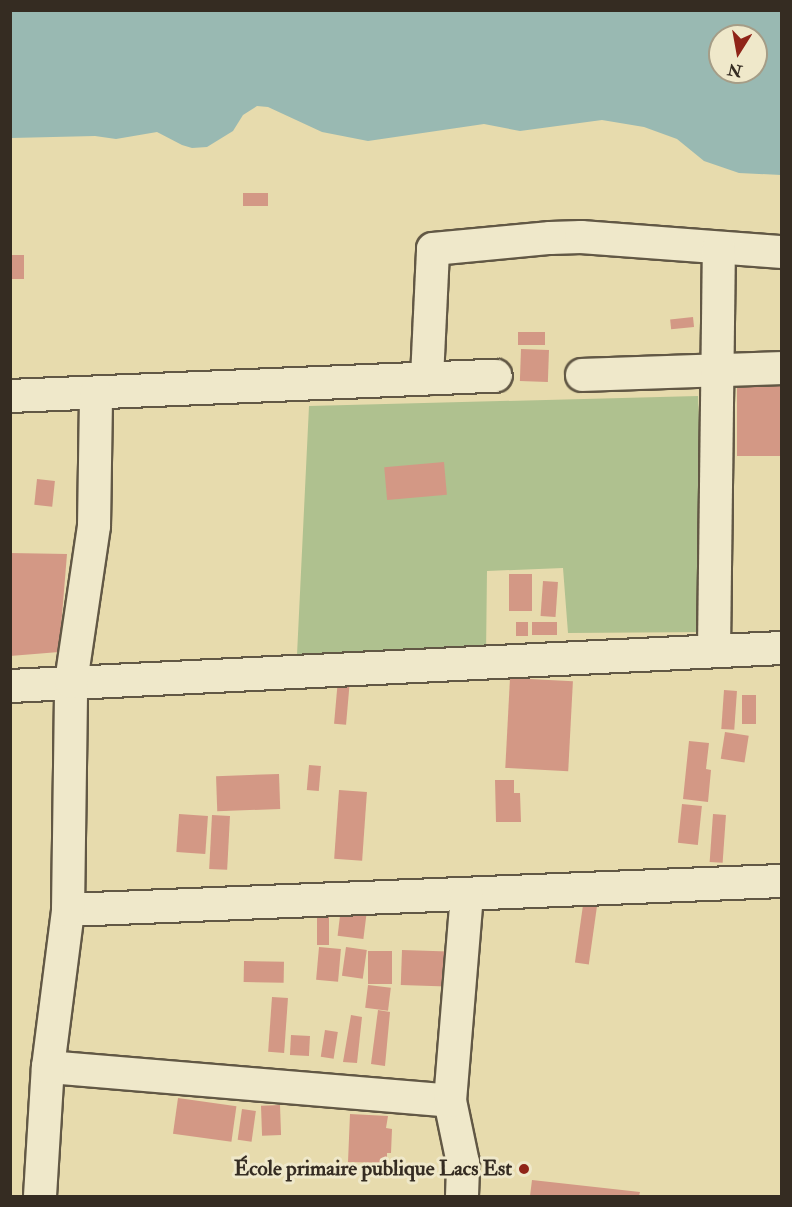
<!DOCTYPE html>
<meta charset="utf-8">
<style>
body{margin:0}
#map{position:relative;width:792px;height:1207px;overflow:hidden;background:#e7dbad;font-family:"IM FELL Double Pica",serif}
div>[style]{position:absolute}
.green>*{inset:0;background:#afc18f}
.water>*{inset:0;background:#99b9b2}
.building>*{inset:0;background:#d39885;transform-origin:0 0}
.roads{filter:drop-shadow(2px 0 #625845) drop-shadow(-2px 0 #625845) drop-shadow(0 2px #625845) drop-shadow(0 -2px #625845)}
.minor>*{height:32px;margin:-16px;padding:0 16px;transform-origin:16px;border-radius:16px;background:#efe8ca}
.dots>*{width:16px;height:16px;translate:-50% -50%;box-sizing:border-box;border:3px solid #efe8ca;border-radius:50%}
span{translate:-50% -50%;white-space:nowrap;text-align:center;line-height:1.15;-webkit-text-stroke:6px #efe8ca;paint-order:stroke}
.poi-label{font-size:21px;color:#352c22;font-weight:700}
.right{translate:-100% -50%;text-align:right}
.frame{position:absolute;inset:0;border:12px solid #352c22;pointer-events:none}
.north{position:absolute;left:708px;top:24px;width:60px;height:60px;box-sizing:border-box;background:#efe8ca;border:2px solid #a59d87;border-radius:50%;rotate:191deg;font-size:16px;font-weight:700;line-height:24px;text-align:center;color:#352c22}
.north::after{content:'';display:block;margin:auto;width:21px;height:27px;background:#8f2418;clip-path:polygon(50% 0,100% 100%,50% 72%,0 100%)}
</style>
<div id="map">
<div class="green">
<div style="clip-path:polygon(698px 396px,707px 632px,568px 633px,563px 568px,487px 571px,486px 655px,297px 655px,309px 406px)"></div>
</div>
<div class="water">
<div style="clip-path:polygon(evenodd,10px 11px,781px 11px,781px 175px,739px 173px,704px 161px,677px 139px,644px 127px,602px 120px,520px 131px,484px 124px,368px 141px,322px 132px,268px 107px,257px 106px,243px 115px,233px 131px,207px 147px,192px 148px,182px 145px,157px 132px,116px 139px,95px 136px,11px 138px,10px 11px,720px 36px,756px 36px,756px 72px,720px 72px,720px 36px)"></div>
</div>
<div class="building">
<div style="left:243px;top:193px;width:25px;height:13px"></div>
<div style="left:10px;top:255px;width:14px;height:24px"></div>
<div style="left:693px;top:317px;width:10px;height:23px;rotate:84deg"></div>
<div style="left:518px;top:332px;width:27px;height:13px"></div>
<div style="left:521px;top:349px;width:28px;height:32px;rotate:2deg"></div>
<div style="left:782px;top:386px;width:70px;height:45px;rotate:90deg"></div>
<div style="left:444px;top:462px;width:33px;height:60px;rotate:85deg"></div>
<div style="left:37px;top:479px;width:18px;height:26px;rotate:6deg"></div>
<div style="clip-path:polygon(10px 553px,67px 554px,59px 652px,10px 656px)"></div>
<div style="left:509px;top:574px;width:23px;height:37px"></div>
<div style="left:543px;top:581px;width:15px;height:35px;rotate:4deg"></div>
<div style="left:516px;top:622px;width:12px;height:14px"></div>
<div style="left:557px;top:622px;width:13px;height:25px;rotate:90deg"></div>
<div style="left:510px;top:678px;width:63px;height:90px;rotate:3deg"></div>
<div style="left:338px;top:679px;width:12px;height:45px;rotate:5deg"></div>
<div style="left:724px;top:690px;width:13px;height:39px;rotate:4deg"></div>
<div style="left:742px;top:695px;width:14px;height:29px"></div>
<div style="left:725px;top:732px;width:24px;height:27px;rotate:9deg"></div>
<div style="clip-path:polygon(689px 741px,709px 743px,706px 769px,711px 770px,708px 802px,683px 799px)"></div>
<div style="left:309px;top:765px;width:12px;height:25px;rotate:5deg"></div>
<div style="left:279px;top:774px;width:35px;height:63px;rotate:88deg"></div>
<div style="clip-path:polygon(495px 780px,514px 780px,514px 793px,520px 793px,521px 822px,496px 822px)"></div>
<div style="left:339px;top:790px;width:28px;height:69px;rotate:4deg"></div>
<div style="left:682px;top:804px;width:20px;height:39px;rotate:6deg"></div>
<div style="left:179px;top:814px;width:29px;height:38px;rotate:4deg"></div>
<div style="left:713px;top:814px;width:13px;height:48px;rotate:4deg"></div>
<div style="left:212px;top:815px;width:18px;height:54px;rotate:3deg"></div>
<div style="left:583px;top:905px;width:14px;height:58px;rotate:8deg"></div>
<div style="left:341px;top:908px;width:26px;height:28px;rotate:7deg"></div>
<div style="left:317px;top:913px;width:12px;height:32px"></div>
<div style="left:319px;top:947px;width:22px;height:33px;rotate:5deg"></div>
<div style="left:346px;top:947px;width:21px;height:29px;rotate:8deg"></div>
<div style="left:402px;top:950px;width:46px;height:35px;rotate:2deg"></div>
<div style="left:368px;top:951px;width:24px;height:33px"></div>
<div style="left:244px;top:961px;width:40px;height:21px;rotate:1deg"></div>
<div style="left:368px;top:985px;width:23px;height:23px;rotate:7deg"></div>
<div style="left:272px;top:997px;width:16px;height:55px;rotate:4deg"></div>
<div style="clip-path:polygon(378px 1010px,390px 1012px,385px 1066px,371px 1064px)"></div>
<div style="clip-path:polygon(351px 1015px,362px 1017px,357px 1063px,343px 1062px)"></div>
<div style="left:325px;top:1030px;width:13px;height:27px;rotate:9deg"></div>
<div style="left:291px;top:1035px;width:19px;height:20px;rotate:3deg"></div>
<div style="left:178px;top:1098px;width:59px;height:36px;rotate:8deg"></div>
<div style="left:280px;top:1105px;width:30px;height:19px;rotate:88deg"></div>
<div style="left:242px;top:1109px;width:14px;height:31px;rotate:8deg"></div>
<div style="clip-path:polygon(350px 1114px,388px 1116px,386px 1128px,392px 1129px,391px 1153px,387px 1153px,387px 1163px,348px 1162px)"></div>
<div style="clip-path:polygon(532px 1180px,640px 1192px,639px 1196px,530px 1196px)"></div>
</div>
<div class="roads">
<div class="minor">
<div style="left:582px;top:375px;width:200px;rotate:-2deg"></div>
<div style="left:427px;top:378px;width:129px;rotate:-87.3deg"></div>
<div style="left:433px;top:249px;width:118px;rotate:-5.4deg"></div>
<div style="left:550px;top:238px;width:31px;rotate:-2deg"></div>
<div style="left:581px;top:237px;width:202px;rotate:4.3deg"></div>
<div style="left:10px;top:396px;width:486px;rotate:-2.4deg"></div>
<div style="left:714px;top:650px;width:402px;rotate:-89.3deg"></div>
<div style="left:10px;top:686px;width:773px;rotate:-2.82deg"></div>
<div style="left:68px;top:910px;width:715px;rotate:-2.33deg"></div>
<div style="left:48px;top:1067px;width:403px;rotate:4.8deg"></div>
<div style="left:40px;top:1196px;width:129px;rotate:-86.5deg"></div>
<div style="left:48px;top:1067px;width:158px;rotate:-82.7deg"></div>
<div style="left:68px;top:910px;width:228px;rotate:-89.2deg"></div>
<div style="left:71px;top:682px;width:158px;rotate:-81.6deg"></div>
<div style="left:94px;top:526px;width:133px;rotate:-89.1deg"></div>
<div style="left:462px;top:1196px;width:33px;rotate:-88deg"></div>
<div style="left:463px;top:1163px;width:63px;rotate:-101.8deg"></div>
<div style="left:450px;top:1101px;width:206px;rotate:-85.3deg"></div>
</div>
</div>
<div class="dots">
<div style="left:524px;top:1169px;background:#8f2418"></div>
</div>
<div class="poi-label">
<span class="right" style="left:512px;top:1169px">École primaire publique Lacs Est</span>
</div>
<div class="frame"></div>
<div class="north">N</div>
</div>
